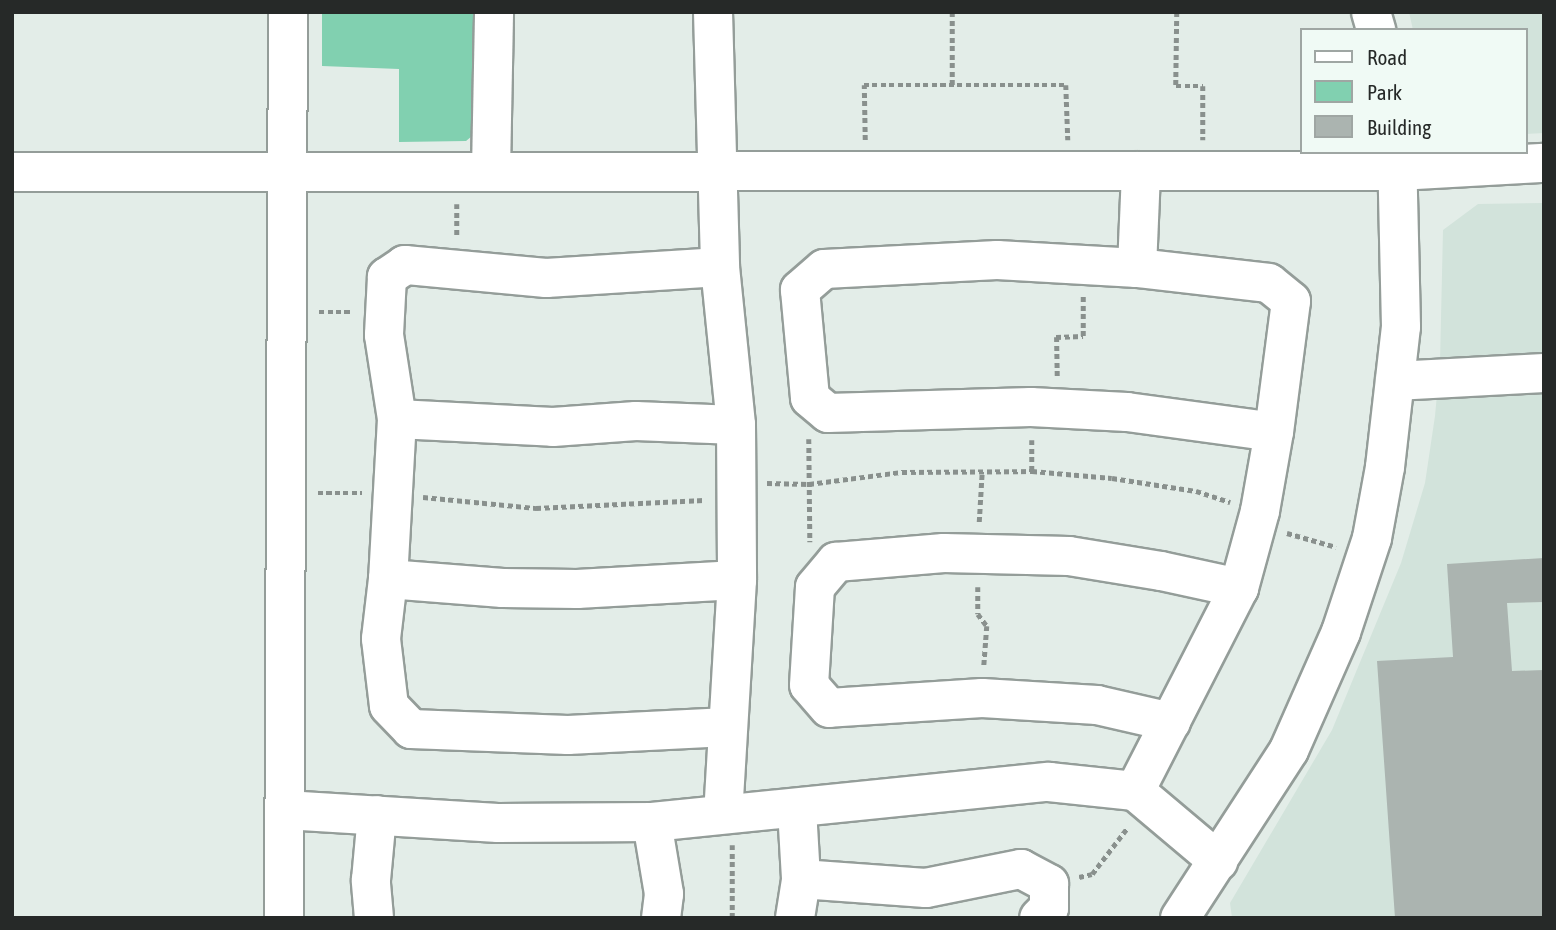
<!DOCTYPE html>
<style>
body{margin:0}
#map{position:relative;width:1556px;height:930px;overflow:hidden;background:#e3ede8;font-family:"Asap Condensed",sans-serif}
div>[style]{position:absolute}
.built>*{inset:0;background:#d2e3db}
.green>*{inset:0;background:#81d0b0}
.building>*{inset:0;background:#abb4b0}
.path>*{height:4.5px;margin-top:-2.25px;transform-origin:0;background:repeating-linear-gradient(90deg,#89908d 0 5px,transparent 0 8.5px)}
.roads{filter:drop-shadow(2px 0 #949d99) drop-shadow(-2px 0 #949d99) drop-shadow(0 2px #949d99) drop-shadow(0 -2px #949d99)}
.minor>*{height:38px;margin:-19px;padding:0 19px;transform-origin:19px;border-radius:19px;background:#fff}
span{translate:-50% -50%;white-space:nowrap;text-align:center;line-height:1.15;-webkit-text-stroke:6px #f0faf5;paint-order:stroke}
.frame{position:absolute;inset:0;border:14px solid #262928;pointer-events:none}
.legend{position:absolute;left:1300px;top:28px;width:228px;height:126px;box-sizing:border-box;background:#f0faf5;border:2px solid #9fa6a3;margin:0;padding:9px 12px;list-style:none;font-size:21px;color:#262928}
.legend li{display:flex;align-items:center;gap:14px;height:35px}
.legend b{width:35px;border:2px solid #9fa6a3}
</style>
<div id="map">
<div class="built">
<div style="clip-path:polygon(1409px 12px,1544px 12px,1544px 133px,1526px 134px,1526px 30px,1413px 30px)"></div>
<div style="clip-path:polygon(1544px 203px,1544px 918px,1232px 918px,1230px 903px,1332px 730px,1401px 563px,1425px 483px,1435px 416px,1440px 362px,1443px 230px,1478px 204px)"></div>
</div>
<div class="green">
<div style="clip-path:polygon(322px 12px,483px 12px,483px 127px,466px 141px,399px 142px,399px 69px,322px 66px)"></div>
</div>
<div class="building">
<div style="clip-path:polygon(1544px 558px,1544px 602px,1507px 603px,1512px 671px,1544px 670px,1544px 918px,1395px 918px,1377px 661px,1453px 657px,1447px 564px)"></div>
</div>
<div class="path">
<div style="left:1177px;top:12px;width:74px;rotate:90.8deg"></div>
<div style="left:1176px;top:86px;width:27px"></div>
<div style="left:1203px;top:86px;width:54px;rotate:90deg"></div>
<div style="left:952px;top:85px;width:73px;rotate:-90deg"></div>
<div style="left:865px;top:140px;width:55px;rotate:-91deg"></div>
<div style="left:864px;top:85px;width:202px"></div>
<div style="left:1066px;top:85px;width:55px;rotate:87.9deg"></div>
<div style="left:457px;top:204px;width:33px;rotate:90deg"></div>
<div style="left:319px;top:312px;width:34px"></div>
<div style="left:1057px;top:376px;width:39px;rotate:-91deg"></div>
<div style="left:1056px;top:337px;width:27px;rotate:-2deg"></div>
<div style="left:1083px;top:336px;width:40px;rotate:-90deg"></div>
<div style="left:809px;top:439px;width:103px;rotate:89.4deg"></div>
<div style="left:1032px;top:440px;width:31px;rotate:90deg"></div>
<div style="left:767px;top:483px;width:42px;rotate:1.4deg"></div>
<div style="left:809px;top:484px;width:94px;rotate:-7.4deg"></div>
<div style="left:902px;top:472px;width:130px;rotate:-0.4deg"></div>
<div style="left:1032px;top:471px;width:80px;rotate:5deg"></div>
<div style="left:1112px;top:478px;width:85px;rotate:8.8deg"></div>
<div style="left:1196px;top:491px;width:36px;rotate:18deg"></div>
<div style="left:318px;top:493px;width:44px"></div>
<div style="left:423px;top:497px;width:114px;rotate:5.6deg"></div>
<div style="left:536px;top:508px;width:168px;rotate:-2.7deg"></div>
<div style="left:979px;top:522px;width:51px;rotate:-86.6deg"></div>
<div style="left:1287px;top:533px;width:51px;rotate:15.9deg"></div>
<div style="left:978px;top:587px;width:27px;rotate:90deg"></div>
<div style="left:978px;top:614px;width:15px;rotate:53deg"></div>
<div style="left:987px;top:626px;width:40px;rotate:94.3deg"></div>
<div style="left:1079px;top:877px;width:13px;rotate:-13deg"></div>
<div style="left:1092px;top:874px;width:59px;rotate:-52.5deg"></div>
<div style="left:732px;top:918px;width:73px;rotate:-90deg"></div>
</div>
<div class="roads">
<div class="minor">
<div style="left:713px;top:12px;width:255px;rotate:88.4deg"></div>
<div style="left:720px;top:267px;width:159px;rotate:84.2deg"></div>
<div style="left:736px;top:425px;width:155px;rotate:89.6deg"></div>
<div style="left:737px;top:580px;width:234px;rotate:93.4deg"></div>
<div style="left:1371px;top:12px;width:19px;rotate:74deg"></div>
<div style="left:491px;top:171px;width:159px;rotate:-88.9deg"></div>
<div style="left:12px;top:172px;width:1387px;rotate:-0.04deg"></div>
<div style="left:1399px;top:171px;width:145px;rotate:-3.2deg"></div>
<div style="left:720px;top:267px;width:174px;rotate:176.4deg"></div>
<div style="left:546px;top:278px;width:142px;rotate:-174.7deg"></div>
<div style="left:405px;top:265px;width:22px;rotate:146deg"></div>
<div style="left:387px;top:277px;width:58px;rotate:93deg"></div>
<div style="left:384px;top:335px;width:85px;rotate:81.2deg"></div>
<div style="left:397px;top:419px;width:160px;rotate:93.2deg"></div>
<div style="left:388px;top:579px;width:60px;rotate:96.7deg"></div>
<div style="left:381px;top:639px;width:67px;rotate:83.2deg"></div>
<div style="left:389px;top:706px;width:32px;rotate:46deg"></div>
<div style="left:411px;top:729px;width:157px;rotate:2.2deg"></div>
<div style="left:568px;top:735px;width:160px;rotate:-2.9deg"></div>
<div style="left:1137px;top:268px;width:97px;rotate:-87.6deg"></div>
<div style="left:1395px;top:381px;width:149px;rotate:-3.1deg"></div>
<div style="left:397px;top:419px;width:156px;rotate:2.9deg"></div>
<div style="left:553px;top:427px;width:83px;rotate:-4.1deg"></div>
<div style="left:636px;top:421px;width:100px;rotate:2.3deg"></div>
<div style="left:388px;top:579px;width:115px;rotate:4.5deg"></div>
<div style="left:503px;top:588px;width:74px;rotate:0.8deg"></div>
<div style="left:577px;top:589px;width:160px;rotate:-3.2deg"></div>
<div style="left:1171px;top:722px;width:76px;rotate:-167.1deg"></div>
<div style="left:1097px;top:705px;width:115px;rotate:-176.5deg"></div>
<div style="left:982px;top:698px;width:153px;rotate:176.3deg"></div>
<div style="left:829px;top:708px;width:30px;rotate:-131deg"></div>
<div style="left:809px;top:685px;width:98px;rotate:-86.5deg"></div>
<div style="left:815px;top:587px;width:33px;rotate:-50deg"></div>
<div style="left:836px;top:562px;width:108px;rotate:-4.8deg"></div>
<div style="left:944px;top:553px;width:125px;rotate:1.4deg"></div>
<div style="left:1069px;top:556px;width:93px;rotate:9.3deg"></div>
<div style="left:1161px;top:571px;width:80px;rotate:12.3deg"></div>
<div style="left:1135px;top:791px;width:228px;rotate:-62.9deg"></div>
<div style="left:1239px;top:588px;width:80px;rotate:-74.7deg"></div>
<div style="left:1260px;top:511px;width:80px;rotate:-80deg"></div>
<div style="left:1274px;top:432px;width:132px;rotate:-82.6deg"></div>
<div style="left:1291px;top:301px;width:28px;rotate:-141deg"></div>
<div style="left:1269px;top:283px;width:133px;rotate:-173.5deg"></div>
<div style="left:1137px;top:268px;width:140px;rotate:-176.7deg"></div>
<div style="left:997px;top:260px;width:173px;rotate:177deg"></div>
<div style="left:824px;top:269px;width:32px;rotate:139deg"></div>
<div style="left:800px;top:290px;width:108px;rotate:84.7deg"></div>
<div style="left:810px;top:398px;width:23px;rotate:40deg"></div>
<div style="left:828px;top:413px;width:203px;rotate:-1.7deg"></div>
<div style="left:1031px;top:407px;width:96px;rotate:3deg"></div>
<div style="left:1127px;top:412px;width:148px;rotate:7.7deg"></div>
<div style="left:797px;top:809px;width:70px;rotate:86.7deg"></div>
<div style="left:801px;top:879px;width:125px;rotate:4.1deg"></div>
<div style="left:926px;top:888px;width:97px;rotate:-11.3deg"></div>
<div style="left:1021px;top:869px;width:32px;rotate:28deg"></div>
<div style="left:1049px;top:884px;width:24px;rotate:90deg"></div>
<div style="left:1049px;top:908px;width:14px;rotate:135deg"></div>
<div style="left:285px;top:810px;width:213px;rotate:3.5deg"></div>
<div style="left:498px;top:823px;width:154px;rotate:-0.4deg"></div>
<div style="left:652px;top:822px;width:399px;rotate:-5.8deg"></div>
<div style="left:1049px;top:782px;width:86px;rotate:6deg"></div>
<div style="left:1135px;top:791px;width:109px;rotate:40.1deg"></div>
<div style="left:652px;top:822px;width:73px;rotate:80.5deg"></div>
<div style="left:664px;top:894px;width:24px;rotate:97deg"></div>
<div style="left:284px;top:918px;width:906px;rotate:-89.75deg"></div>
<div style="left:374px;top:918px;width:38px;rotate:-95deg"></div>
<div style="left:371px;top:880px;width:65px;rotate:-84.7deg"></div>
<div style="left:795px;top:918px;width:39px;rotate:-81deg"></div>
<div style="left:1180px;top:918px;width:200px;rotate:-57deg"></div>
<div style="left:1289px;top:750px;width:129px;rotate:-66.2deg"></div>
<div style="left:1341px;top:632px;width:99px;rotate:-71.7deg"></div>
<div style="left:1372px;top:538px;width:72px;rotate:-79.6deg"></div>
<div style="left:1385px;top:467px;width:141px;rotate:-83.5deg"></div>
<div style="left:1401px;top:327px;width:175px;rotate:-91.3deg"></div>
</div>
</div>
<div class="frame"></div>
<ul class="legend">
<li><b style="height:9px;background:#fff"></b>Road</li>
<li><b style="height:19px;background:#81d0b0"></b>Park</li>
<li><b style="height:19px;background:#abb4b0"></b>Building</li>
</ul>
</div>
